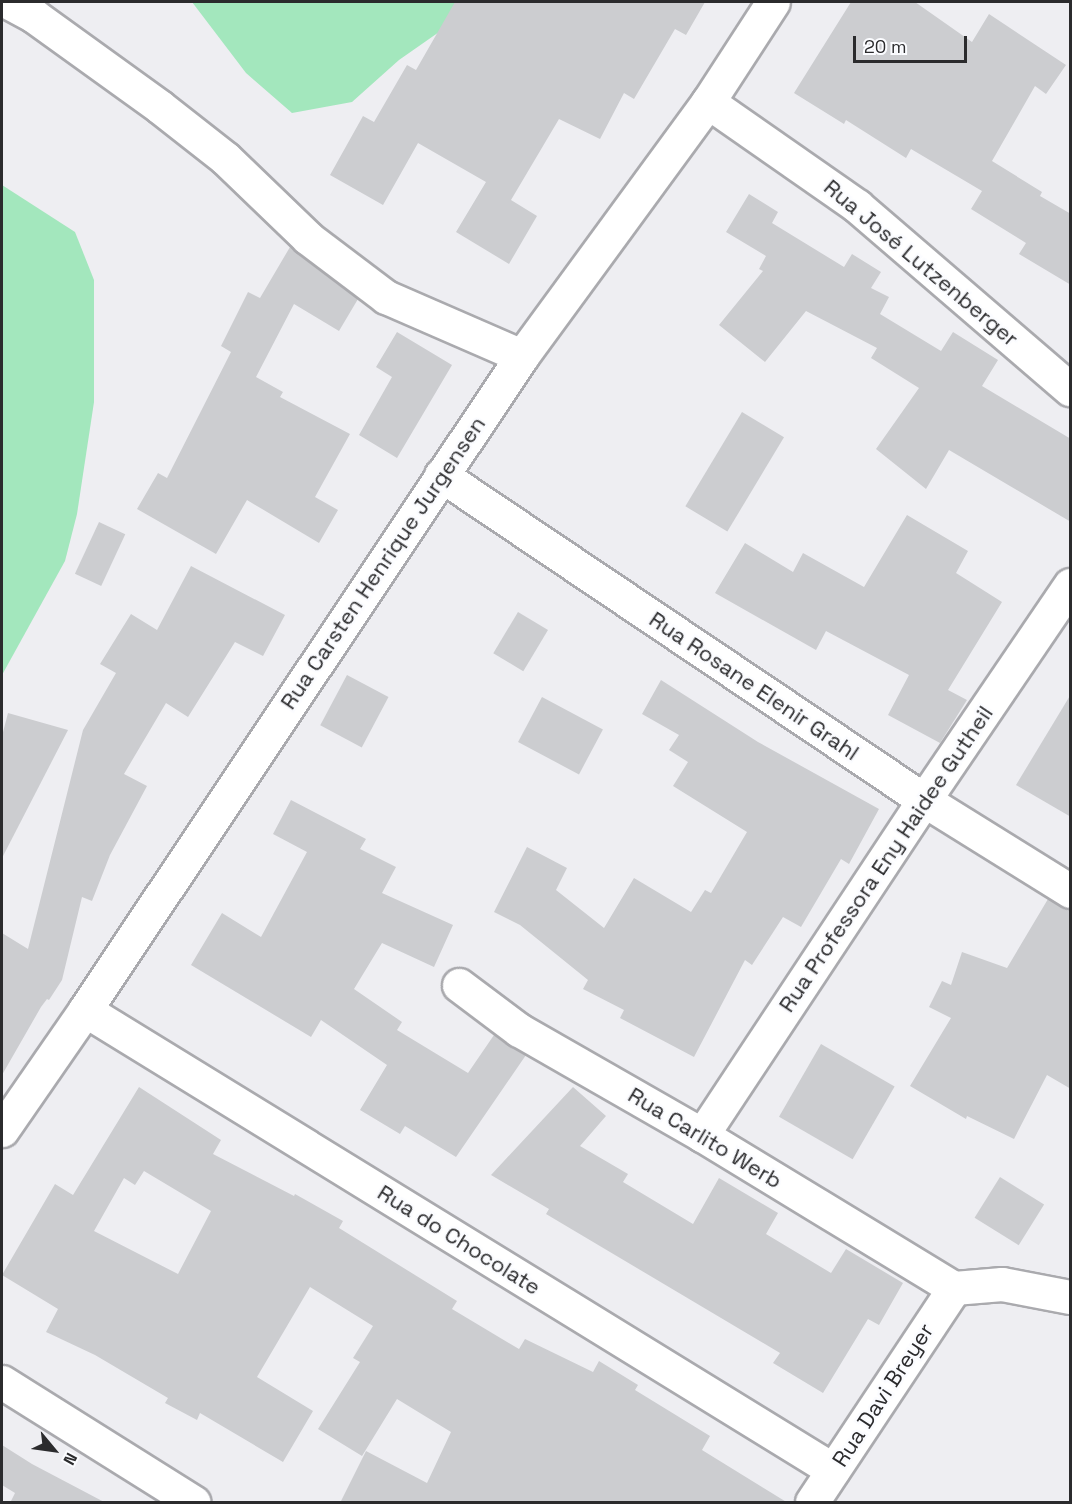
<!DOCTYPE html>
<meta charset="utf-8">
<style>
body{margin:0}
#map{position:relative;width:1072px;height:1504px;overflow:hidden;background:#eeeef2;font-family:"Space Grotesk",sans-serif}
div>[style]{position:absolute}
.green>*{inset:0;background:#a3e7bd}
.building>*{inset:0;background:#cccdd0;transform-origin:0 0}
.roads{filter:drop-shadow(2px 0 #aaaaae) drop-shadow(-2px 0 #aaaaae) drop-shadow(0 2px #aaaaae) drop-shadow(0 -2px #aaaaae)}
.minor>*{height:33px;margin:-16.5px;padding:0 16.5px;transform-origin:16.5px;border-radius:16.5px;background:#fff}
span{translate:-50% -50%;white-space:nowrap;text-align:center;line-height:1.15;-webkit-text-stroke:5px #fbfcff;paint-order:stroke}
.street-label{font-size:22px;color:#2b2b2d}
.frame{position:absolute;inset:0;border:3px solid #2b2b2d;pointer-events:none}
.north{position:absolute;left:24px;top:1420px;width:60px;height:60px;-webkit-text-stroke:4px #fbfcff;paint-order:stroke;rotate:119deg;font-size:16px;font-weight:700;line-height:24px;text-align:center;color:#2b2b2d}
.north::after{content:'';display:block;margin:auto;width:21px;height:27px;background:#2b2b2d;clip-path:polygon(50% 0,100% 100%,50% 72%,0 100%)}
.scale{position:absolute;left:853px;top:36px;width:114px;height:27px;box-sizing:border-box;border:3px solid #2b2b2d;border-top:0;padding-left:8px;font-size:18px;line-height:21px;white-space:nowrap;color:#2b2b2d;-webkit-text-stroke:4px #fbfcff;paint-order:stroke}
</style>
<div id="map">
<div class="green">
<div style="clip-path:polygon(192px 2px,482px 2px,399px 60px,352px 102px,292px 113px,246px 73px)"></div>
<div style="clip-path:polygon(2px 185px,75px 232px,94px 280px,94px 402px,77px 514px,65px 561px,2px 675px)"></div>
</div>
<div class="building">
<div style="clip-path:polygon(455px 2px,705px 2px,686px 35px,675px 29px,634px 99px,624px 93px,600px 139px,559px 119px,511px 200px,537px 216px,509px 264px,456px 232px,486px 182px,418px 143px,383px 205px,330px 175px,363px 116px,374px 122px,407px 65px,416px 70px)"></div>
<div style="clip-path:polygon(851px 2px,915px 2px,972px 42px,989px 14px,1066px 65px,1046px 94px,1035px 86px,992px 161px,1042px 192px,1040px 196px,1071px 214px,1071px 285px,1019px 254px,1026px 243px,971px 209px,982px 191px,911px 149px,906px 158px,846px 120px,844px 124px,794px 93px)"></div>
<div style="clip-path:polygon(749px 194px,778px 212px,772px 223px,844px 267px,852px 254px,881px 272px,871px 288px,889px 297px,880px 314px,941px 351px,953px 332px,998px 360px,982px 386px,1071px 439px,1071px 522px,949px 450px,926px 489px,876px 449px,919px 388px,871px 358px,877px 348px,806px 311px,765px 362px,719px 325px,763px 271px,759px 269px,766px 256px,726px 232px)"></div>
<div style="clip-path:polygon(290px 247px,358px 299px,339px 331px,294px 304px,256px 377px,283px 392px,280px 397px,350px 434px,315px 497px,338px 510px,319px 543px,247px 500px,216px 554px,137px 509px,158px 473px,167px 478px,231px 352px,221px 346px,248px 292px,260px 298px)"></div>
<div style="clip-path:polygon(397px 332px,452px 365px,397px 458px,359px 435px,392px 377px,376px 367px)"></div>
<div style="left:742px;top:412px;width:49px;height:110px;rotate:31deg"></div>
<div style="clip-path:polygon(907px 515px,968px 551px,956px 573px,1002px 602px,948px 690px,967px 700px,940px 743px,888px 715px,909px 675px,826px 631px,816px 650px,715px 593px,745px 543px,793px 572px,803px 553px,864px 587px)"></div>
<div style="left:99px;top:522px;width:29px;height:57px;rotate:25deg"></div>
<div style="clip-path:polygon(191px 566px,285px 615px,263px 656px,235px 642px,188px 717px,166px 703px,124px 774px,147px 786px,110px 855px,92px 901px,82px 897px,62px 980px,49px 1000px,47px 999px,41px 1007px,2px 1075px,2px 933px,28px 949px,83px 730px,116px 673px,100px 664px,131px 614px,157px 630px)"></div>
<div style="left:518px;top:612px;width:35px;height:48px;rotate:31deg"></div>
<div style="left:347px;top:675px;width:47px;height:57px;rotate:28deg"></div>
<div style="clip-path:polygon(661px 680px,758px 742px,879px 809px,849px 864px,841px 859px,801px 927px,783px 917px,752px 965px,745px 960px,694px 1057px,620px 1018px,624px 1010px,583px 989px,588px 980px,520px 925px,494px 912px,527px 847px,567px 868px,556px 890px,604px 928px,634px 878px,691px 912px,705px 890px,711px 893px,747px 832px,673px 786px,688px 762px,669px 750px,679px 735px,642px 714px)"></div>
<div style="clip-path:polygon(1071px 694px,1071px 817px,1016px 785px)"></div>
<div style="left:542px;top:697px;width:69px;height:51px;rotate:28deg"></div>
<div style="clip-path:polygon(8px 713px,68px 730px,2px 858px,2px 736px)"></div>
<div style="clip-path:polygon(291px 800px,366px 839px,360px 849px,396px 867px,382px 893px,453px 925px,434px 967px,382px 943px,354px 989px,402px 1022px,397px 1030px,468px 1073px,494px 1035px,526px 1055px,456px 1157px,405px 1126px,400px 1134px,360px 1110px,387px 1065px,321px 1020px,311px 1037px,191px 965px,222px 913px,261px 937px,307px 852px,273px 834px)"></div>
<div style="clip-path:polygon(1048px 899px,1071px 910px,1071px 1089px,1047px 1075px,1014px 1139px,967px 1116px,966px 1119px,910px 1086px,951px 1018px,929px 1007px,942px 981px,951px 985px,962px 952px,1007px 968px)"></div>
<div style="left:821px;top:1044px;width:85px;height:84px;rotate:30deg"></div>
<div style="clip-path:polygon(evenodd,139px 1087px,221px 1140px,213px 1154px,294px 1196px,295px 1194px,343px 1221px,339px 1228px,457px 1301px,452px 1309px,519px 1349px,525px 1339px,593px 1372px,599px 1361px,638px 1385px,635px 1390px,710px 1436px,702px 1450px,788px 1503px,340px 1503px,366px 1451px,427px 1483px,451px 1432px,397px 1399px,362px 1456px,318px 1429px,360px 1362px,353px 1358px,373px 1326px,310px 1287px,257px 1377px,313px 1411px,283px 1462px,200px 1413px,197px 1420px,165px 1403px,168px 1398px,95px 1355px,46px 1332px,58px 1309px,2px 1275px,55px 1184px,73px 1195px,139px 1087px,144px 1171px,211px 1211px,178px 1274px,94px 1231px,124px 1178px,135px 1185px,144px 1171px)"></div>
<div style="clip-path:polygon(573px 1087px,606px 1116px,580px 1146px,628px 1174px,623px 1182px,693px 1224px,719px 1178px,778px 1213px,766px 1234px,831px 1273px,846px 1249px,903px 1283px,879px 1325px,868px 1319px,823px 1393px,773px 1363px,780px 1353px,546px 1214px,549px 1209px,491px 1175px)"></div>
<div style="left:1000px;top:1177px;width:52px;height:48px;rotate:32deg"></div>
<div style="clip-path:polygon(2px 1445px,32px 1464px,106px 1503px,10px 1503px,15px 1493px,2px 1485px)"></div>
</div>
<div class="roads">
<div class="minor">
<div style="left:8px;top:2px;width:30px;rotate:28deg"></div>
<div style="left:34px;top:16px;width:155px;rotate:35.8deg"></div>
<div style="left:160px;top:107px;width:83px;rotate:38.1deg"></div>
<div style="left:225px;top:158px;width:115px;rotate:43.9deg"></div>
<div style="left:308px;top:238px;width:98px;rotate:37.1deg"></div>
<div style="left:386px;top:297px;width:148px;rotate:23.5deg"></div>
<div style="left:708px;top:102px;width:182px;rotate:34.9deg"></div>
<div style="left:857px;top:206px;width:281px;rotate:40.7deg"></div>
<div style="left:441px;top:475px;width:582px;rotate:33.94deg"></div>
<div style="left:924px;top:800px;width:172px;rotate:31.9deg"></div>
<div style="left:459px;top:985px;width:75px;rotate:36.9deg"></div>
<div style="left:519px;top:1030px;width:211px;rotate:29.8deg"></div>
<div style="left:702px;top:1135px;width:295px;rotate:31.3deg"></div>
<div style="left:85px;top:1010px;width:878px;rotate:31.59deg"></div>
<div style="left:2px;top:1130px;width:146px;rotate:-55.3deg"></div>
<div style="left:85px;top:1010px;width:787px;rotate:-56.25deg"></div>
<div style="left:522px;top:356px;width:315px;rotate:-53.8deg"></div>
<div style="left:708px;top:102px;width:119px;rotate:-57deg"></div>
<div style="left:702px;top:1135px;width:402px;rotate:-56.5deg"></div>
<div style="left:924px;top:800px;width:260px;rotate:-55.8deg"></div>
<div style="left:954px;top:1288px;width:48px;rotate:-4.8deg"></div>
<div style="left:1002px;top:1284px;width:69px;rotate:10.8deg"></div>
<div style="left:2px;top:1382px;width:226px;rotate:32.1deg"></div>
<div style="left:812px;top:1502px;width:257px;rotate:-56.4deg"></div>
</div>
</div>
<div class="street-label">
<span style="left:921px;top:263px;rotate:40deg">Rua José Lutzenberger</span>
<span style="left:383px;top:563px;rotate:-56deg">Rua Carsten Henrique Jurgensen</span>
<span style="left:754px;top:686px;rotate:34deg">Rua Rosane Elenir Grahl</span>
<span style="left:886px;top:859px;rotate:-56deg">Rua Professora Eny Haidee Gutheil</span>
<span style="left:705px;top:1138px;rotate:31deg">Rua Carlito Werb</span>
<span style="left:459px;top:1240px;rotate:32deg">Rua do Chocolate</span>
<span style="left:883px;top:1395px;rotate:-57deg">Rua Davi Breyer</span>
</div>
<div class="frame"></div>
<div class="north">N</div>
<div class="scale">20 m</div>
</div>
